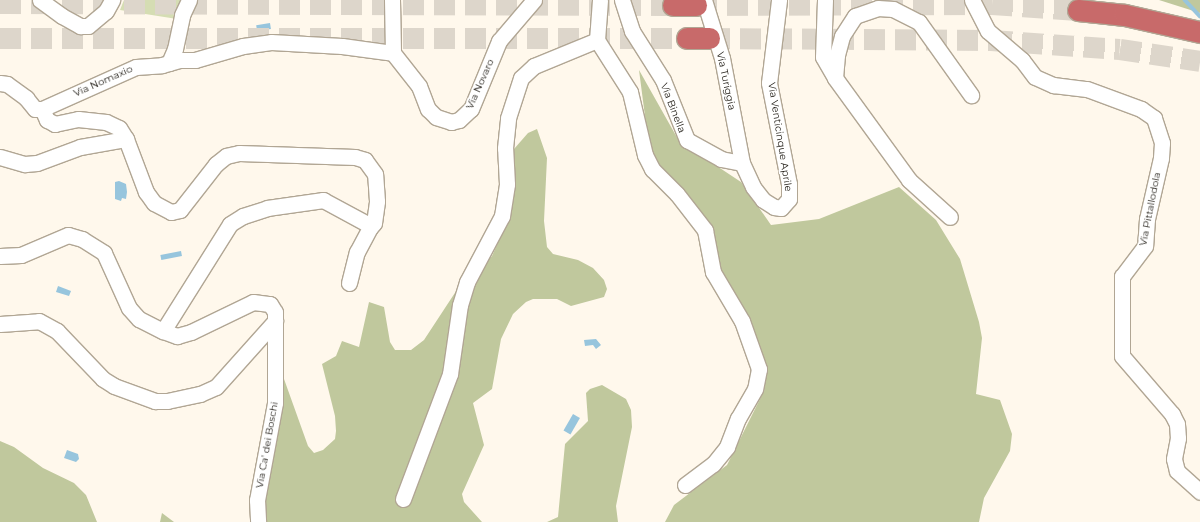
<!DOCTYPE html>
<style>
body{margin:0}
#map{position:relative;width:1200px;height:522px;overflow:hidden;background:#fff8ec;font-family:Montserrat,sans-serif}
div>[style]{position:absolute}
.green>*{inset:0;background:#d5ddb3}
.forest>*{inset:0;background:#c0c89d}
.water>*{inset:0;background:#97c5dd;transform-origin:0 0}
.stream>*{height:3.5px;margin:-1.75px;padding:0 1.75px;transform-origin:1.75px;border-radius:1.75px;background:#97c5dd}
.highway-tunnel>*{height:21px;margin-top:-10.5px;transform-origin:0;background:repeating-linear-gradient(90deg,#ddd6cb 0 21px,transparent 0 31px)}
.roads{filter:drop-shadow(1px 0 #b1a694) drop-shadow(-1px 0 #b1a694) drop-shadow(0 1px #b1a694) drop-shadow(0 -1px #b1a694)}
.minor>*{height:15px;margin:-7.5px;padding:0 7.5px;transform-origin:7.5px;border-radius:7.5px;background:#fff}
.highway>*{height:21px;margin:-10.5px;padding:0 10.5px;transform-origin:10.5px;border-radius:10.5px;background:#c86a6a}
span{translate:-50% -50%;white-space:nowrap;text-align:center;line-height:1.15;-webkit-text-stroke:3px #fff;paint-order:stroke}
.street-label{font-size:10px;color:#1c1811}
</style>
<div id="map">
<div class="green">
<div style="clip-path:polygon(124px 0,186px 0,177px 19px,120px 10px)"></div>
</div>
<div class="forest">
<div style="clip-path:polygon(1159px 0,1200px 0,1200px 13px)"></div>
<div style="clip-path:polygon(639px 70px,679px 141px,741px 182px,771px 225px,819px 219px,899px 187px,936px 220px,960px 259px,979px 322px,982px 338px,976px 394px,1000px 400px,1012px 434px,1010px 451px,984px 498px,979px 522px,665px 522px,674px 505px,727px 465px,764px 391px,767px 366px,720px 274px,706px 224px,650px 155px)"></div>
<div style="clip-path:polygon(537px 129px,547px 158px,544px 221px,547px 247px,553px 254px,578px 260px,593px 268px,604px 280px,607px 289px,604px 297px,571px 306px,557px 299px,533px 299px,526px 302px,513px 314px,501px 339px,492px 389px,473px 403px,484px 445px,462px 494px,464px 502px,482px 522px,261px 522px,279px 365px,308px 446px,314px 453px,323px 450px,335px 439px,336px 431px,335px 416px,322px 364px,336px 356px,342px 341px,359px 347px,369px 302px,384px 307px,390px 342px,395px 350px,411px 350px,424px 340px,464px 279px,477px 272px,492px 256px,507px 222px,513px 188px,511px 160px,514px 149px,528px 133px)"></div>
<div style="clip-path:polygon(602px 385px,626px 399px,631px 410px,632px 427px,616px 506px,618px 522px,547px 522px,558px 517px,565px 444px,588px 421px,586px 393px,590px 389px)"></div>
<div style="clip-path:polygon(0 441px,14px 447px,43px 468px,74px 483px,86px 495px,97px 522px,0 522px)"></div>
<div style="clip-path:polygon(162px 513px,174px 522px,160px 522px)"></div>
</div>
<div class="water">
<div style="left:270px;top:23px;width:6px;height:14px;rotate:81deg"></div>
<div style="clip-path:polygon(119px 181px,126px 184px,127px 192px,126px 199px,122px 198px,121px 201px,115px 199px,115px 182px)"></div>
<div style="left:181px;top:251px;width:5px;height:21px;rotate:79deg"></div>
<div style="clip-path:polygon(58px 286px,71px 291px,69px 296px,56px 292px)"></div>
<div style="clip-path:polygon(596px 339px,601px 345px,596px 349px,593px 345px,585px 346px,584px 340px)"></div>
<div style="left:573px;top:414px;width:8px;height:19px;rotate:30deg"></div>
<div style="clip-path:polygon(67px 450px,78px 454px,79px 459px,76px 462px,64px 458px)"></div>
</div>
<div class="stream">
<div style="left:1185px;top:0;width:22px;rotate:47deg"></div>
</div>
<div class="highway-tunnel">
<div style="left:0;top:3px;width:673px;rotate:0.17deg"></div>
<div style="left:696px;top:5px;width:296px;rotate:-0.2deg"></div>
<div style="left:992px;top:4px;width:86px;rotate:4deg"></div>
<div style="left:0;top:38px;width:687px"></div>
<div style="left:709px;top:38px;width:282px;rotate:0.4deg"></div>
<div style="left:991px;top:40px;width:129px;rotate:4deg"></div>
<div style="left:1120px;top:49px;width:81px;rotate:8.5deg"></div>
</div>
<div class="roads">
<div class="minor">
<div style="left:40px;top:0;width:27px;rotate:36deg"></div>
<div style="left:62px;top:16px;width:21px;rotate:29deg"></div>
<div style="left:80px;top:26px;width:8px"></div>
<div style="left:88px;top:26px;width:23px;rotate:-40deg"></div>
<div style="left:106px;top:11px;width:13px;rotate:-61deg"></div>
<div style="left:392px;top:0;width:53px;rotate:88.9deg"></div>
<div style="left:393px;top:53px;width:42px;rotate:51.8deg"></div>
<div style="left:419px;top:86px;width:25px;rotate:69deg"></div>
<div style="left:428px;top:109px;width:11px;rotate:45deg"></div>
<div style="left:436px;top:117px;width:16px;rotate:18deg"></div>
<div style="left:451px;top:122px;width:8px;rotate:-14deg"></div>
<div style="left:459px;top:120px;width:16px;rotate:-43deg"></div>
<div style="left:471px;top:109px;width:74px;rotate:-67.6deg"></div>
<div style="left:499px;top:41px;width:54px;rotate:-49.5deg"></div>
<div style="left:622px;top:0;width:33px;rotate:72deg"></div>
<div style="left:632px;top:31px;width:58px;rotate:57.7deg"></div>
<div style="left:663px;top:80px;width:65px;rotate:68.2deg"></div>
<div style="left:687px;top:140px;width:39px;rotate:29deg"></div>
<div style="left:721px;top:159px;width:21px;rotate:11deg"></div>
<div style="left:704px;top:0;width:61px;rotate:72.8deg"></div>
<div style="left:722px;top:58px;width:107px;rotate:79.2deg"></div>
<div style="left:742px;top:163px;width:26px;rotate:65deg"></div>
<div style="left:753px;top:187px;width:16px;rotate:52deg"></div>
<div style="left:763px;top:200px;width:13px;rotate:32deg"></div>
<div style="left:774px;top:207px;width:7px;rotate:8deg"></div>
<div style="left:781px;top:208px;width:12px;rotate:-48deg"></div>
<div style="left:789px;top:199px;width:15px;rotate:-90deg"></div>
<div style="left:789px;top:184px;width:103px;rotate:-101.2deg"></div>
<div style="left:769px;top:83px;width:84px;rotate:-83.1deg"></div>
<div style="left:825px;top:0;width:57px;rotate:92deg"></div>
<div style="left:823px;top:57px;width:24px;rotate:60deg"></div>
<div style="left:835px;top:78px;width:126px;rotate:54deg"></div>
<div style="left:909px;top:180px;width:55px;rotate:42.1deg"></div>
<div style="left:972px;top:0;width:35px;rotate:63deg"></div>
<div style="left:988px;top:31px;width:45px;rotate:40.5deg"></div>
<div style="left:1022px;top:60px;width:21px;rotate:53deg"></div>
<div style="left:1035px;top:77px;width:20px;rotate:24deg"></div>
<div style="left:1053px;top:85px;width:34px;rotate:7deg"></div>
<div style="left:1087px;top:89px;width:58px;rotate:20.3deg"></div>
<div style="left:1141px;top:109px;width:16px;rotate:35deg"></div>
<div style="left:1154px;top:118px;width:26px;rotate:72deg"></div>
<div style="left:1162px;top:143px;width:15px;rotate:94deg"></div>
<div style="left:1161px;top:158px;width:63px;rotate:102.9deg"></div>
<div style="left:1147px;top:219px;width:27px;rotate:94deg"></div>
<div style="left:1145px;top:246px;width:38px;rotate:127deg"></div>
<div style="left:1122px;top:276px;width:80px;rotate:90deg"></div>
<div style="left:1122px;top:356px;width:77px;rotate:49.2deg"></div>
<div style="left:1172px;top:414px;width:11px;rotate:63deg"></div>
<div style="left:1177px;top:424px;width:14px;rotate:86deg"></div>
<div style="left:1178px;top:438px;width:21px;rotate:101deg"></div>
<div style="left:1174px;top:459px;width:12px;rotate:76deg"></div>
<div style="left:1177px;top:471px;width:31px;rotate:42deg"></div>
<div style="left:597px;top:40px;width:62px;rotate:57.6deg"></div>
<div style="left:630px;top:92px;width:65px;rotate:76.6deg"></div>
<div style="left:645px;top:155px;width:16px;rotate:63deg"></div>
<div style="left:652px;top:169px;width:35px;rotate:45deg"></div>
<div style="left:677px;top:194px;width:46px;rotate:52.1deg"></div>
<div style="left:705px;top:230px;width:43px;rotate:79.2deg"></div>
<div style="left:713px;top:272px;width:57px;rotate:59.4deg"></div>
<div style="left:742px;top:321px;width:51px;rotate:70.5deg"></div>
<div style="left:759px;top:369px;width:20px;rotate:101deg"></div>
<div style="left:755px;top:389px;width:34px;rotate:120deg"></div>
<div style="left:738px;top:418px;width:31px;rotate:111deg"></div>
<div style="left:727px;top:447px;width:22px;rotate:129deg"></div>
<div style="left:713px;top:464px;width:35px;rotate:143deg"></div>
<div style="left:597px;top:40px;width:40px;rotate:-85.7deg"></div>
<div style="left:169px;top:63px;width:15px;rotate:-67deg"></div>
<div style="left:175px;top:49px;width:35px;rotate:-78deg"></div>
<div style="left:182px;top:15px;width:17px;rotate:-65deg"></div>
<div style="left:835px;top:78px;width:23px;rotate:-85deg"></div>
<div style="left:837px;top:55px;width:20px;rotate:-75deg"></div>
<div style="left:842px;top:36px;width:24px;rotate:-57deg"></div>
<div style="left:855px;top:16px;width:24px;rotate:-19deg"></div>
<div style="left:878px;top:8px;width:15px;rotate:4deg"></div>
<div style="left:893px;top:9px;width:29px;rotate:27deg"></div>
<div style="left:919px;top:22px;width:90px;rotate:54.5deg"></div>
<div style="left:0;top:83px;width:7px;rotate:8deg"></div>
<div style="left:7px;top:84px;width:24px;rotate:36deg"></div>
<div style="left:26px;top:98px;width:14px;rotate:51deg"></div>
<div style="left:35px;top:109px;width:7px"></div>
<div style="left:0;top:157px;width:26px;rotate:16deg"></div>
<div style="left:25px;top:164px;width:12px;rotate:-5deg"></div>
<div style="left:37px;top:163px;width:46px;rotate:-20.4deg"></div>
<div style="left:80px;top:147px;width:47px;rotate:-9.9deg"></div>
<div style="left:0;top:256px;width:21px;rotate:-3deg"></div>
<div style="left:21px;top:255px;width:51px;rotate:-23.1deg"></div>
<div style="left:68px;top:235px;width:15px;rotate:16deg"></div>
<div style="left:82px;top:239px;width:26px;rotate:32deg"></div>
<div style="left:104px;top:253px;width:60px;rotate:65.6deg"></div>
<div style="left:129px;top:308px;width:15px;rotate:48deg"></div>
<div style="left:139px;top:319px;width:27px;rotate:27deg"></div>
<div style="left:163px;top:331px;width:126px;rotate:-57.9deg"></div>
<div style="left:230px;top:224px;width:15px;rotate:-32deg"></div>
<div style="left:243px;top:216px;width:25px;rotate:-18deg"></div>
<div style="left:267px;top:208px;width:57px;rotate:-8.1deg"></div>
<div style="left:323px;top:200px;width:55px;rotate:28.4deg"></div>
<div style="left:371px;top:226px;width:4px;rotate:-45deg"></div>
<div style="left:374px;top:223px;width:22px;rotate:-82deg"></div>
<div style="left:377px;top:201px;width:27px;rotate:-94deg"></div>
<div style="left:375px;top:174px;width:17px;rotate:-126deg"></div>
<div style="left:365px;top:160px;width:10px;rotate:-163deg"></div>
<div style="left:355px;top:157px;width:116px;rotate:-178deg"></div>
<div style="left:239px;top:153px;width:13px;rotate:167deg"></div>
<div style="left:226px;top:156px;width:13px;rotate:141deg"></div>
<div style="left:216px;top:164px;width:58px;rotate:128deg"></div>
<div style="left:180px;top:210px;width:9px;rotate:167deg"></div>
<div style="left:171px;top:212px;width:19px;rotate:-152deg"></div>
<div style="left:154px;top:203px;width:14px;rotate:-126deg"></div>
<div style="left:146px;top:192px;width:57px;rotate:-110.7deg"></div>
<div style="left:126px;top:139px;width:13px;rotate:-122deg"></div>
<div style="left:119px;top:128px;width:14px;rotate:-155deg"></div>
<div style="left:106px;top:122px;width:28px;rotate:-174deg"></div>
<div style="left:78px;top:119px;width:24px;rotate:168deg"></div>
<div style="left:55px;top:124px;width:9px;rotate:-153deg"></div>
<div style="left:47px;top:120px;width:12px;rotate:-114deg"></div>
<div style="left:42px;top:109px;width:103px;rotate:-24.1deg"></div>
<div style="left:136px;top:67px;width:26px;rotate:-4deg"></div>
<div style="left:162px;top:65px;width:18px;rotate:-16deg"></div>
<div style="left:179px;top:60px;width:16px"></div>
<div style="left:195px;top:60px;width:50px;rotate:-16.3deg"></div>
<div style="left:243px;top:46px;width:28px;rotate:-8deg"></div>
<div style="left:271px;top:42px;width:71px;rotate:3.2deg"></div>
<div style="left:342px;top:46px;width:51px;rotate:7.8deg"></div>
<div style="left:349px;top:283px;width:32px;rotate:-76deg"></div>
<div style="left:357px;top:252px;width:30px;rotate:-62deg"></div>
<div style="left:0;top:324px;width:39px;rotate:-4deg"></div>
<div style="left:39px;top:321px;width:21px;rotate:29deg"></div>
<div style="left:57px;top:331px;width:66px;rotate:46.2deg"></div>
<div style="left:103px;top:379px;width:13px;rotate:32deg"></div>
<div style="left:114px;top:386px;width:44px;rotate:20.1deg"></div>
<div style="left:155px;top:401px;width:12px"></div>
<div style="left:167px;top:401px;width:34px;rotate:-12deg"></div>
<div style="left:200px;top:394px;width:17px;rotate:-24deg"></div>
<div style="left:216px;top:387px;width:89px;rotate:-48.2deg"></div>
<div style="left:163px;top:331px;width:15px;rotate:20deg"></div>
<div style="left:177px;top:336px;width:15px;rotate:-16deg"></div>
<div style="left:191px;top:332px;width:69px;rotate:-25.8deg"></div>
<div style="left:253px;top:302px;width:17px;rotate:7deg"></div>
<div style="left:270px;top:304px;width:9px;rotate:58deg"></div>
<div style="left:275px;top:312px;width:91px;rotate:90deg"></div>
<div style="left:275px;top:403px;width:99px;rotate:100.5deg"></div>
<div style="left:257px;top:500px;width:22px;rotate:87deg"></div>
<div style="left:403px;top:499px;width:134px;rotate:-69.4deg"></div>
<div style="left:450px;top:374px;width:70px;rotate:-81.8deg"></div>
<div style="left:460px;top:305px;width:24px;rotate:-73deg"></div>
<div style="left:467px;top:282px;width:75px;rotate:-62.1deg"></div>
<div style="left:502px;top:216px;width:32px;rotate:-81deg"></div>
<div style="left:507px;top:184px;width:36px;rotate:-93deg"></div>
<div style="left:505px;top:148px;width:30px;rotate:-84deg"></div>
<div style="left:508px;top:118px;width:42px;rotate:-72deg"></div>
<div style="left:521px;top:78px;width:18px;rotate:-43deg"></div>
<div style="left:534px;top:66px;width:68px;rotate:-22.4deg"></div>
</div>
<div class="highway">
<div style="left:673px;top:5px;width:23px"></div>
<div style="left:1078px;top:10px;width:47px;rotate:6.1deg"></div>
<div style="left:1125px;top:15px;width:77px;rotate:12.8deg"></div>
<div style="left:687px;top:38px;width:22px"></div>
</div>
</div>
<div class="street-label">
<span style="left:103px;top:81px;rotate:-24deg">Via Nomaxio</span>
<span style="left:726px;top:81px;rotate:78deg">Via Turiggia</span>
<span style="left:480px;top:84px;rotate:-66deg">Via Novaro</span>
<span style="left:673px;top:108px;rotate:69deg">Via Binella</span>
<span style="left:780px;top:137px;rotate:81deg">Via Venticinque Aprile</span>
<span style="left:1150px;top:209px;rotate:-79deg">Via Pittallodola</span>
<span style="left:267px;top:445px;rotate:-80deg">Via Ca' dei Boschi</span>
</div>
</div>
